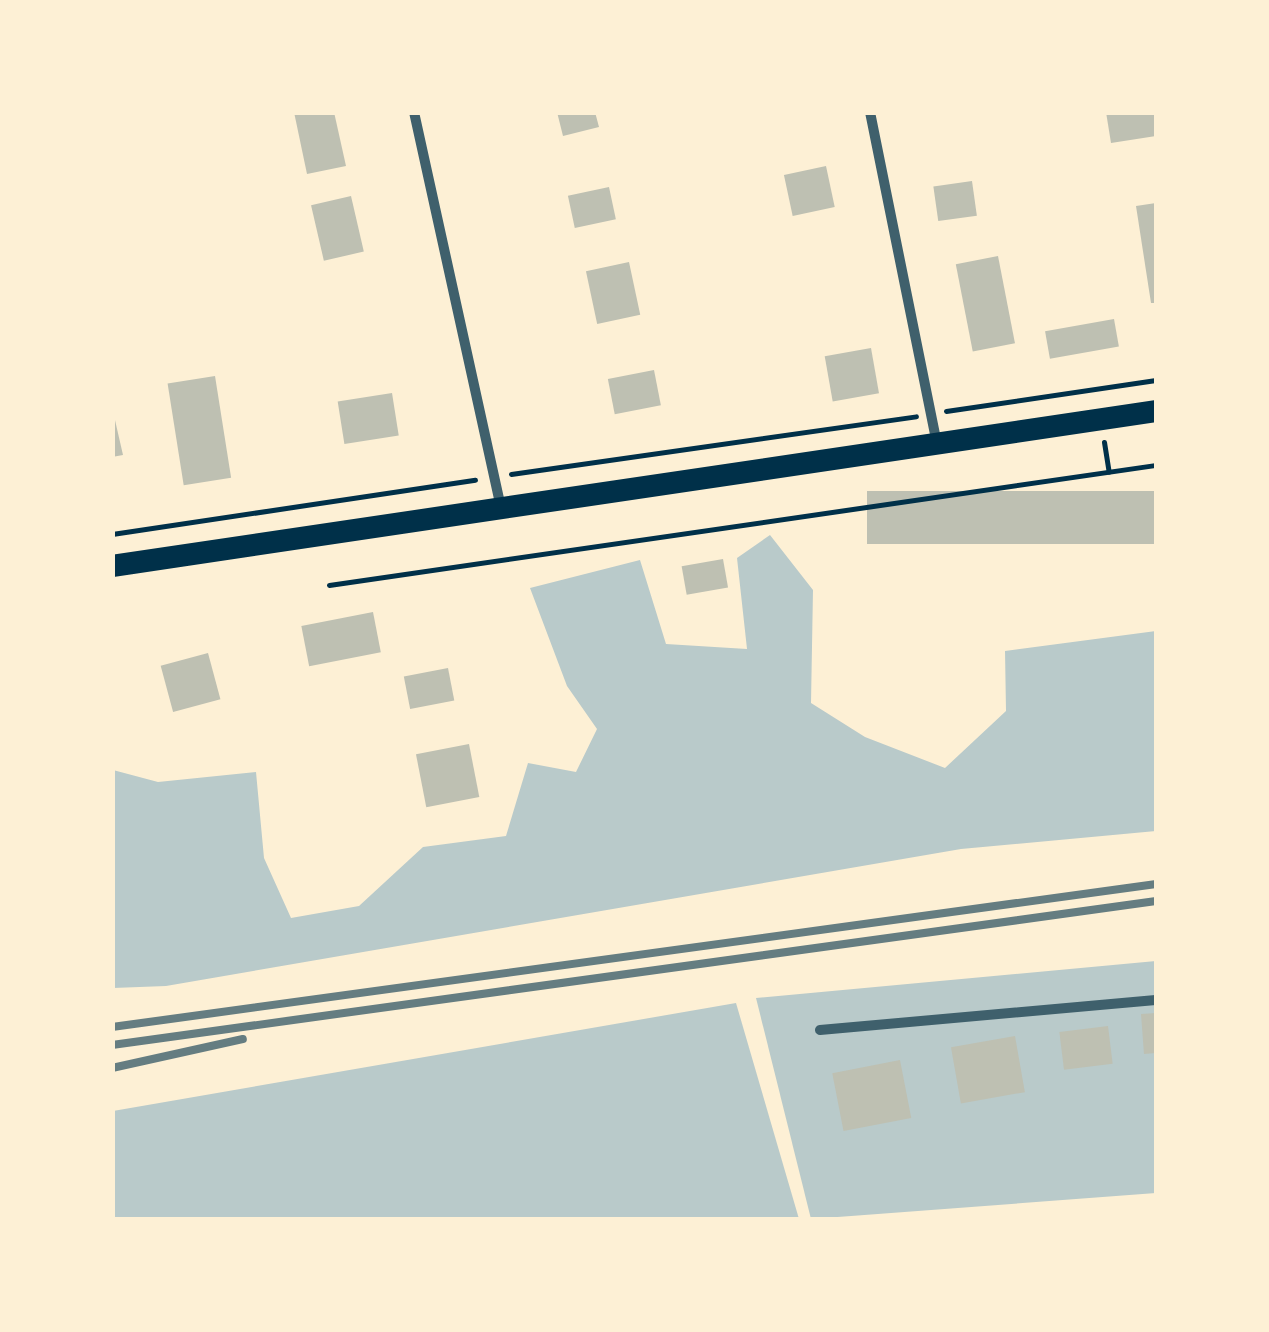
<!DOCTYPE html>
<style>
body{margin:0}
#map{position:relative;width:1269px;height:1332px;overflow:hidden;background:#fdf0d5;font-family:"Source Sans 3",sans-serif}
div>[style]{position:absolute}
.green>*{inset:0;background:#b9caca}
.building>*{inset:0;background:#bec0b2;transform-origin:0 0}
.path>*{height:5px;margin:-2.5px;padding:0 2.5px;transform-origin:2.5px;border-radius:2.5px;background:#003049}
.minor>*{height:10px;margin:-5px;padding:0 5px;transform-origin:5px;border-radius:5px;background:#3f606c}
.primary>*{height:22px;margin:-11px;padding:0 11px;transform-origin:11px;border-radius:11px;background:#003049}
.rail>*{height:8px;margin:-4px;padding:0 4px;transform-origin:4px;border-radius:4px;background:#657d81}
span{translate:-50% -50%;white-space:nowrap;text-align:center;line-height:1.15;-webkit-text-stroke:8px #fdf0d5;paint-order:stroke}
.frame{position:absolute;inset:0;border:115px solid #fdf0d5;pointer-events:none}
</style>
<div id="map">
<div class="green">
<div style="clip-path:polygon(770px 535px,813px 590px,811px 703px,865px 737px,945px 768px,1006px 711px,1005px 651px,1156px 631px,1156px 831px,961px 849px,166px 986px,113px 988px,113px 770px,158px 782px,256px 772px,264px 858px,291px 918px,359px 906px,423px 847px,506px 836px,528px 763px,576px 772px,597px 729px,567px 686px,530px 588px,640px 560px,666px 644px,747px 649px,737px 558px)"></div>
<div style="clip-path:polygon(1156px 961px,1156px 1193px,811px 1219px,756px 998px)"></div>
<div style="clip-path:polygon(736px 1003px,799px 1219px,113px 1219px,113px 1111px)"></div>
</div>
<div class="building">
<div style="clip-path:polygon(294px 112px,334px 112px,346px 166px,307px 174px)"></div>
<div style="clip-path:polygon(557px 112px,595px 112px,599px 127px,563px 136px)"></div>
<div style="clip-path:polygon(1106px 112px,1156px 112px,1156px 136px,1111px 143px)"></div>
<div style="left:826px;top:166px;width:42px;height:43px;rotate:78deg"></div>
<div style="left:972px;top:181px;width:35px;height:39px;rotate:82deg"></div>
<div style="left:609px;top:187px;width:33px;height:42px;rotate:78deg"></div>
<div style="left:351px;top:196px;width:57px;height:41px;rotate:77deg"></div>
<div style="clip-path:polygon(1156px 203px,1156px 303px,1151px 303px,1136px 206px)"></div>
<div style="left:998px;top:256px;width:89px;height:43px;rotate:79deg"></div>
<div style="left:629px;top:262px;width:54px;height:44px;rotate:78deg"></div>
<div style="left:1114px;top:319px;width:28px;height:70px;rotate:80deg"></div>
<div style="left:871px;top:348px;width:46px;height:47px;rotate:80deg"></div>
<div style="left:654px;top:370px;width:36px;height:47px;rotate:79deg"></div>
<div style="left:215px;top:376px;width:103px;height:48px;rotate:81deg"></div>
<div style="left:392px;top:393px;width:43px;height:55px;rotate:81deg"></div>
<div style="clip-path:polygon(112px 407px,123px 455px,112px 457px)"></div>
<div style="left:1156px;top:491px;width:53px;height:289px;rotate:90deg"></div>
<div style="left:723px;top:559px;width:29px;height:42px;rotate:80deg"></div>
<div style="left:373px;top:612px;width:41px;height:73px;rotate:79deg"></div>
<div style="left:208px;top:653px;width:48px;height:49px;rotate:75deg"></div>
<div style="left:448px;top:668px;width:33px;height:45px;rotate:79deg"></div>
<div style="left:469px;top:744px;width:54px;height:54px;rotate:79deg"></div>
<div style="clip-path:polygon(1156px 1013px,1156px 1053px,1144px 1054px,1141px 1014px)"></div>
<div style="left:1108px;top:1026px;width:38px;height:49px;rotate:83deg"></div>
<div style="left:1015px;top:1036px;width:57px;height:65px;rotate:80deg"></div>
<div style="left:900px;top:1060px;width:59px;height:69px;rotate:79deg"></div>
</div>
<div class="path">
<div style="left:946px;top:411px;width:212px;rotate:-8.4deg"></div>
<div style="left:1104px;top:442px;width:30px;rotate:81deg"></div>
<div style="left:511px;top:474px;width:409px;rotate:-8.1deg"></div>
<div style="left:112px;top:534px;width:367px;rotate:-8.5deg"></div>
<div style="left:329px;top:585px;width:836px;rotate:-8.26deg"></div>
</div>
<div class="minor">
<div style="left:414px;top:112px;width:404px;rotate:77.6deg"></div>
<div style="left:870px;top:112px;width:338px;rotate:78.6deg"></div>
<div style="left:820px;top:1030px;width:337px;rotate:-5.1deg"></div>
</div>
<div class="primary">
<div style="left:112px;top:566px;width:1055px;rotate:-8.44deg"></div>
</div>
<div class="rail">
<div style="left:112px;top:1027px;width:1054px;rotate:-7.8deg"></div>
<div style="left:112px;top:1045px;width:1054px;rotate:-7.85deg"></div>
<div style="left:112px;top:1068px;width:134px;rotate:-12.5deg"></div>
</div>
<div class="frame"></div>
</div>
